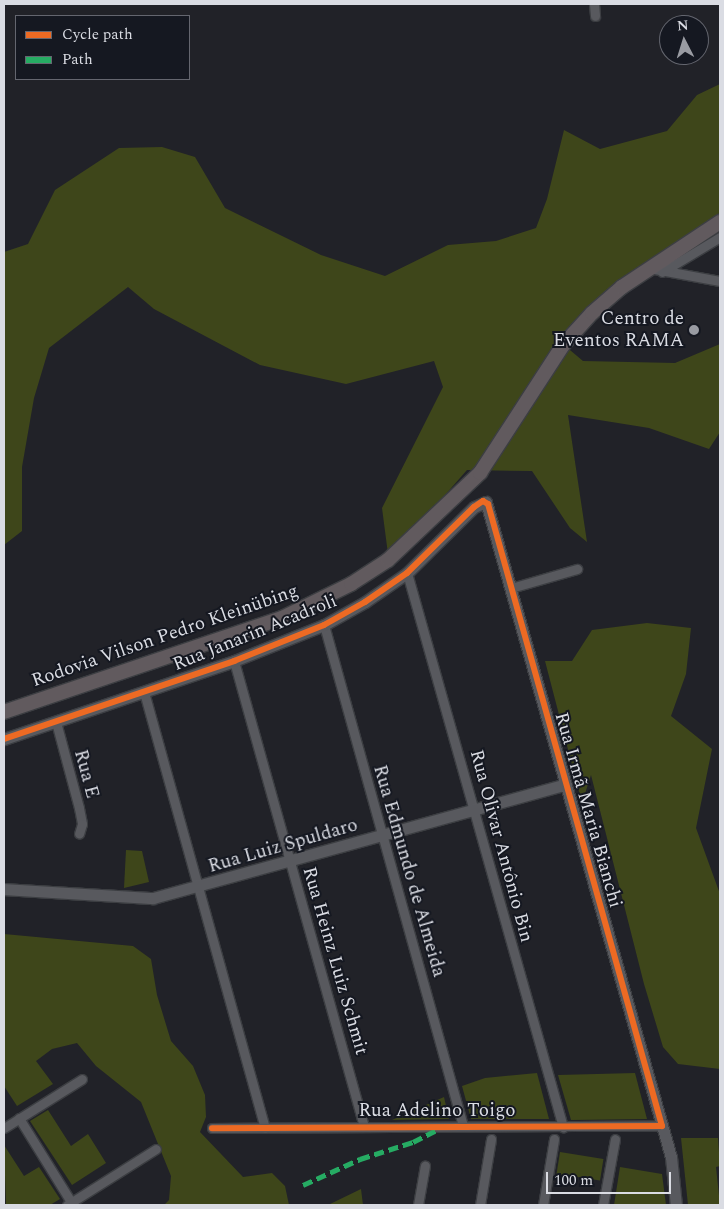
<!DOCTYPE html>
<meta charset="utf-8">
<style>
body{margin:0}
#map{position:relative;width:724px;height:1209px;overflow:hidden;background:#212228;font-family:Spectral,serif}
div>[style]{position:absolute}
.green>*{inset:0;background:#3e461a;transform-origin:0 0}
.roads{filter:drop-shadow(1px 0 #3c3e42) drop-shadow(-1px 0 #3c3e42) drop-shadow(0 1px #3c3e42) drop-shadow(0 -1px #3c3e42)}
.minor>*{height:9px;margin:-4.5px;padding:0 4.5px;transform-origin:4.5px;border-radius:4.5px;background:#58595e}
.tertiary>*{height:11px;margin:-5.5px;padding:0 5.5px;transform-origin:5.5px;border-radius:5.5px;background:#58595e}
.primary>*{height:14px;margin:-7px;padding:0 7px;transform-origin:7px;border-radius:7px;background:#615a5e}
.quiet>*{height:5px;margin-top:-2.5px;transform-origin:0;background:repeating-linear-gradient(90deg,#26ab63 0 10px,transparent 0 15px)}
.cycleway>*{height:6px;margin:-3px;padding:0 3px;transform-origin:3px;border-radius:3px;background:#ed6a23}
.dots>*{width:14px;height:14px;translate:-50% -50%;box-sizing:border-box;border:2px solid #151821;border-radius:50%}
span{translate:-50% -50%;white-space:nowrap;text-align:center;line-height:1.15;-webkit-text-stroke:4px #151821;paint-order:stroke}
.poi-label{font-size:19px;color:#dadce3}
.right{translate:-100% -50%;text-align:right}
.street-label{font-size:19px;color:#dadce3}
.frame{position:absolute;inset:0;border:5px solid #dadce3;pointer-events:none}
.legend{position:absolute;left:15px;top:15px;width:175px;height:65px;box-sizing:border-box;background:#151821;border:1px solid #64666f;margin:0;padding:6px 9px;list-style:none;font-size:15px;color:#dadce3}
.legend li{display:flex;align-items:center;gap:10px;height:25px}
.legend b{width:25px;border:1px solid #64666f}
.north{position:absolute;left:659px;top:15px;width:50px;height:50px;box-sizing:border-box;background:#151821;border:1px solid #64666f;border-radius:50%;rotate:355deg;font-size:14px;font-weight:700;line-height:20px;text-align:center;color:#dadce3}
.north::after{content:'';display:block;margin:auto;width:18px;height:22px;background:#999ba2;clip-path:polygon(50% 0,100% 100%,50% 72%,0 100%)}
.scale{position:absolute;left:546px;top:1172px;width:125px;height:22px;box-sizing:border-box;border:2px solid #dadce3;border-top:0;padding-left:6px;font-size:15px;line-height:18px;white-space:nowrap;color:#dadce3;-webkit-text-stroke:4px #151821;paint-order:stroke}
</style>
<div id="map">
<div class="green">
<div style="clip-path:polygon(720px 84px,720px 215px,618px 281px,588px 307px,558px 340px,583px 361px,675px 363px,720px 344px,720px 432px,709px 449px,649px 428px,568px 415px,587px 542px,570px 528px,532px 471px,467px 470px,403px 543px,388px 554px,382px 508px,443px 387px,434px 361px,346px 384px,260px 365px,154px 309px,128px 287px,49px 348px,34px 398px,22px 467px,22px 531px,4px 545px,4px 252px,28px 244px,55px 190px,119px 148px,162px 147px,195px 157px,225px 208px,321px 255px,385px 276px,448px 245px,496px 241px,536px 228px,547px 199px,564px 130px,600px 149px,667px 131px,697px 95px)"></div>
<div style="clip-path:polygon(647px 623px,691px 628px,686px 674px,671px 716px,712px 749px,696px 828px,720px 894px,720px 1069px,678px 1064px,663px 1047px,644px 984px,591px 775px,582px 803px,545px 661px,572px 661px,592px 630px)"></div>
<div style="clip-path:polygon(126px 850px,142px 851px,149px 882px,124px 888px)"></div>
<div style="clip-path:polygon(4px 934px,133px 946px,151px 959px,157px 995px,171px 1041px,193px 1066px,205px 1095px,206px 1117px,200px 1132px,243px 1177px,272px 1173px,285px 1186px,289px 1205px,164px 1205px,169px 1200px,171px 1176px,141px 1102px,96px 1066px,77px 1043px,52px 1049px,36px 1061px,53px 1084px,17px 1106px,4px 1086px)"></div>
<div style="clip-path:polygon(537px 1073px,549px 1119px,471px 1119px,462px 1086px,485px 1078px)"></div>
<div style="clip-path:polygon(635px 1073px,647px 1119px,571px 1120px,558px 1075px)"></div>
<div style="clip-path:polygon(444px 1097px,449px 1119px,392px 1120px)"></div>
<div style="clip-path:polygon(48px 1110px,71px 1146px,88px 1134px,106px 1163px,72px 1185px,30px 1121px)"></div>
<div style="clip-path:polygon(681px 1138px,718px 1138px,720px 1166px,716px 1167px,720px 1205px,688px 1205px)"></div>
<div style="clip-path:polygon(4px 1145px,24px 1176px,39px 1167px,60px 1199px,50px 1205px,6px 1205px)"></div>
<div style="left:560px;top:1152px;width:44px;height:22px;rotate:9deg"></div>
<div style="clip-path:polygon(620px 1167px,662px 1174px,666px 1205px,614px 1205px)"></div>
<div style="clip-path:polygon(361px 1189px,363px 1205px,328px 1205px)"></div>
</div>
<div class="roads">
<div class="minor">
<div style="left:594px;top:4px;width:12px;rotate:85deg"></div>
<div style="left:649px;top:268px;width:72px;rotate:10.4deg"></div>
<div style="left:662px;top:272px;width:68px;rotate:-31.1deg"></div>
<div style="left:407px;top:573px;width:576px;rotate:74.27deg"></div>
<div style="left:511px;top:588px;width:69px;rotate:-16.1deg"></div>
<div style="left:324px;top:625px;width:520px;rotate:74.49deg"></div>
<div style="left:234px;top:661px;width:483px;rotate:74.4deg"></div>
<div style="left:144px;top:692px;width:452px;rotate:74.5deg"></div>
<div style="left:56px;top:722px;width:89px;rotate:75deg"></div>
<div style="left:79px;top:808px;width:16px;rotate:79deg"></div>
<div style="left:82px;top:824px;width:10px;rotate:107deg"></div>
<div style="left:19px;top:1118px;width:99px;rotate:58.2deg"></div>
<div style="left:4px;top:1128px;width:92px;rotate:-32.1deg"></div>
<div style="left:212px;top:1128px;width:450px;rotate:-0.3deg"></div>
<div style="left:67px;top:1205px;width:105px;rotate:-32.2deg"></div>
<div style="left:418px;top:1205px;width:40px;rotate:-80deg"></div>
<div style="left:480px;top:1205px;width:67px;rotate:-80.5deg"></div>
<div style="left:543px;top:1205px;width:67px;rotate:-80.5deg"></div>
<div style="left:603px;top:1205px;width:67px;rotate:-79.7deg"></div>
</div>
<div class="tertiary">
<div style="left:4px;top:739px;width:243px;rotate:-18.7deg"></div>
<div style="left:234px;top:661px;width:97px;rotate:-21.8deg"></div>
<div style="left:324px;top:625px;width:47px;rotate:-29.3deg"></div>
<div style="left:365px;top:602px;width:51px;rotate:-34.6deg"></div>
<div style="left:407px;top:573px;width:94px;rotate:-44.6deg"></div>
<div style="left:474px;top:507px;width:13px;rotate:-23deg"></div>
<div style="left:486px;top:502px;width:681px;rotate:74.23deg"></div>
<div style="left:671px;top:1157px;width:48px;rotate:84.1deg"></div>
<div style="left:4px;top:889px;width:149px;rotate:3.5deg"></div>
<div style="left:153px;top:898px;width:428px;rotate:-15.4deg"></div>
</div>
<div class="primary">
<div style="left:4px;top:712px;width:293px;rotate:-18.7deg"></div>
<div style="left:282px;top:618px;width:77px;rotate:-26.2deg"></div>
<div style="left:351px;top:584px;width:44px;rotate:-33deg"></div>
<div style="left:388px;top:560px;width:127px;rotate:-43.4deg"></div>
<div style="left:480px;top:473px;width:153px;rotate:-57deg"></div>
<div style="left:563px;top:345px;width:43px;rotate:-47.8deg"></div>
<div style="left:592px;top:313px;width:40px;rotate:-41deg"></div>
<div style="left:622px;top:287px;width:118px;rotate:-33.6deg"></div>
</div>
</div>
<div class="quiet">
<div style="left:303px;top:1185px;width:63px;rotate:-24.5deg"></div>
<div style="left:360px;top:1159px;width:56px;rotate:-17.8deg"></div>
<div style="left:413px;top:1142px;width:27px;rotate:-27deg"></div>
</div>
<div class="cycleway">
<div style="left:4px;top:739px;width:243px;rotate:-18.7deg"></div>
<div style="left:234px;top:661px;width:97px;rotate:-21.8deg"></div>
<div style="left:324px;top:625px;width:47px;rotate:-29.3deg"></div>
<div style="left:365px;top:602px;width:51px;rotate:-34.6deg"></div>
<div style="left:407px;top:573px;width:94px;rotate:-44.6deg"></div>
<div style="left:474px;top:507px;width:11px;rotate:-34deg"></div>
<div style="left:483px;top:501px;width:6px;rotate:31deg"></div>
<div style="left:488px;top:504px;width:646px;rotate:74.37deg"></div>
<div style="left:662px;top:1126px;width:450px;rotate:179.7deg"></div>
</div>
<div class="dots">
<div style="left:694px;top:330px;background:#999ba2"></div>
</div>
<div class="poi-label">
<span class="right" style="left:684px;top:330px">Centro de<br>Eventos RAMA</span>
</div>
<div class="street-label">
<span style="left:255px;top:633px;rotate:-22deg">Rua Janarin Acadroli</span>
<span style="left:165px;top:636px;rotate:-19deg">Rodovia Vilson Pedro Kleinübing</span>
<span style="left:86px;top:774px;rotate:75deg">Rua E</span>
<span style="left:588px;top:810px;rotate:74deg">Rua Irmã Maria Bianchi</span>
<span style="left:283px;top:846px;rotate:-16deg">Rua Luiz Spuldaro</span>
<span style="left:501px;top:846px;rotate:75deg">Rua Olivar Antônio Bin</span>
<span style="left:409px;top:871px;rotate:74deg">Rua Edmundo de Almeida</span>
<span style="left:335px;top:961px;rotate:74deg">Rua Heinz Luiz Schmit</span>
<span style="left:437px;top:1111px">Rua Adelino Toigo</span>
</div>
<div class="frame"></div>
<ul class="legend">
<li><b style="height:6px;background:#ed6a23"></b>Cycle path</li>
<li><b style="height:6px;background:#26ab63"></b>Path</li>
</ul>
<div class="north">N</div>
<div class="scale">100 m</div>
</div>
